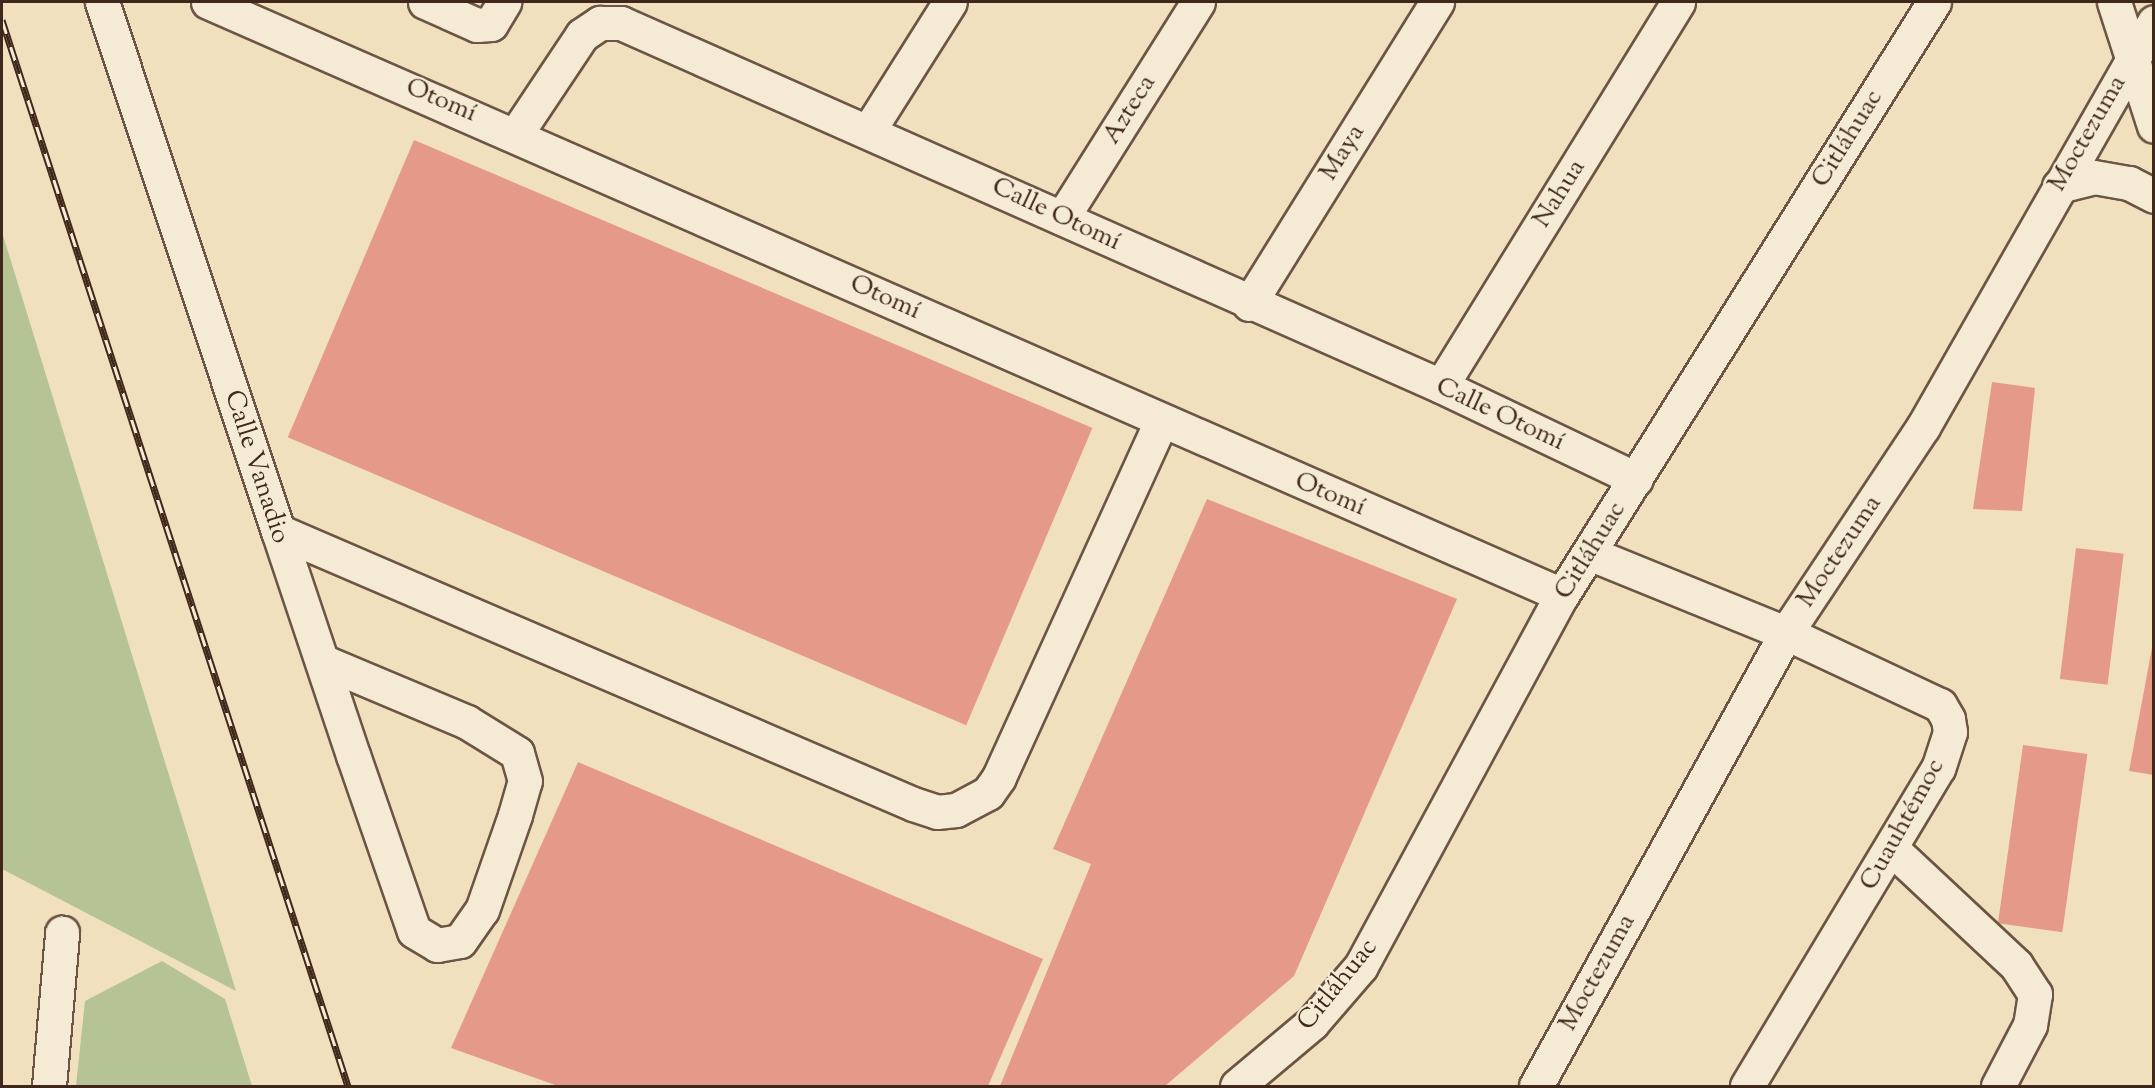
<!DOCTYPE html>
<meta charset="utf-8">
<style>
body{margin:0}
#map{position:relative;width:2155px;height:1088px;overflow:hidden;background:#f0e0be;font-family:"Sorts Mill Goudy",serif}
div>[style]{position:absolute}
.green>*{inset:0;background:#b5c395}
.building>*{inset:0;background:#e59988;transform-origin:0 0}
.roads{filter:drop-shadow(2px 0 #6c5544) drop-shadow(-2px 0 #6c5544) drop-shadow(0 2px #6c5544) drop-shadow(0 -2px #6c5544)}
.minor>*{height:33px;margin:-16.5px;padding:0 16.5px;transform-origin:16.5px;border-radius:16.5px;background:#f5ebd5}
.rail>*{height:7px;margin-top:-3.5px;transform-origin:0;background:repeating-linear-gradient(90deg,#f5ebd5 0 14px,#40271b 0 28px);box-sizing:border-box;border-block:2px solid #40271b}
span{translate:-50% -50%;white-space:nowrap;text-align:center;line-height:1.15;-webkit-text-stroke:4.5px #f5ebd5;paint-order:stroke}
.street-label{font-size:26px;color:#40271b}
.frame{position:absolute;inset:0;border:3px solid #40271b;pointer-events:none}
</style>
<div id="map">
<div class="green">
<div style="clip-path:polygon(2px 232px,168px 772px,236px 991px,2px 869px)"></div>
<div style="clip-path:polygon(162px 961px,225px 999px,252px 1086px,76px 1086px,85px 1001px)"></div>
</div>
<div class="building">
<div style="left:414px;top:140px;width:737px;height:323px;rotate:23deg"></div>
<div style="clip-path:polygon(1992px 382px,2035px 388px,2022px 511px,1973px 509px)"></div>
<div style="clip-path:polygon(1207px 499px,1457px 599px,1294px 976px,1165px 1086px,1000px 1086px,1091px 864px,1053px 849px)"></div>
<div style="left:2076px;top:548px;width:48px;height:132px;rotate:7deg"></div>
<div style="clip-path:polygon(2154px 637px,2154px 775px,2129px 771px)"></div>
<div style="left:2023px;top:745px;width:65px;height:180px;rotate:8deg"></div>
<div style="clip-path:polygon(578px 762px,1043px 959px,988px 1086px,558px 1086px,451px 1048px)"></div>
</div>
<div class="roads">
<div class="minor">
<div style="left:102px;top:2px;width:558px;rotate:71.6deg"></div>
<div style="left:278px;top:531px;width:236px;rotate:71.5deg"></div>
<div style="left:353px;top:755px;width:186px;rotate:70.9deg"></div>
<div style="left:414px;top:931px;width:27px;rotate:31deg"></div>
<div style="left:437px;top:945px;width:23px;rotate:-10deg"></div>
<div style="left:460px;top:941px;width:38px;rotate:-55deg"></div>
<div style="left:482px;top:910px;width:101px;rotate:-70.8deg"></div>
<div style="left:515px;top:815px;width:35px;rotate:-74deg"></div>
<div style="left:525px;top:781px;width:29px;rotate:-106deg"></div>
<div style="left:517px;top:753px;width:59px;rotate:-148.2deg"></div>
<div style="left:467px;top:722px;width:157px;rotate:-157.2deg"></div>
<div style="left:208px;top:2px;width:1478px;rotate:23.65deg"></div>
<div style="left:425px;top:2px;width:57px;rotate:23.9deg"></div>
<div style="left:477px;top:25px;width:14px;rotate:-4deg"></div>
<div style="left:491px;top:24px;width:26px;rotate:-59deg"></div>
<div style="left:2114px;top:2px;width:130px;rotate:72.1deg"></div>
<div style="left:869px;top:130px;width:151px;rotate:-57.7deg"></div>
<div style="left:516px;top:134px;width:119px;rotate:-56.3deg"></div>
<div style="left:582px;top:35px;width:22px;rotate:-34deg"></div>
<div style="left:600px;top:23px;width:21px"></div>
<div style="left:621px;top:23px;width:897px;rotate:23.88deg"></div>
<div style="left:1441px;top:386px;width:216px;rotate:25.5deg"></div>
<div style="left:2059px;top:186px;width:36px;rotate:-14deg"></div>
<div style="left:2094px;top:177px;width:36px;rotate:10deg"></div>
<div style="left:2129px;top:183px;width:28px;rotate:27deg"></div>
<div style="left:1062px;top:218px;width:255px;rotate:-57.8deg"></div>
<div style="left:1249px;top:304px;width:356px;rotate:-58.1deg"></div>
<div style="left:1441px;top:386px;width:451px;rotate:-58.3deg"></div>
<div style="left:278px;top:531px;width:691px;rotate:23.26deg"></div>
<div style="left:913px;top:804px;width:25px;rotate:18deg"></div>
<div style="left:937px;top:812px;width:19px;rotate:-6deg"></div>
<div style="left:956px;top:810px;width:36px;rotate:-28deg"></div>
<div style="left:988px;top:793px;width:19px;rotate:-55deg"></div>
<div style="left:999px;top:777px;width:391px;rotate:-65.5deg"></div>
<div style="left:1591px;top:554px;width:210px;rotate:22.1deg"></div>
<div style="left:1786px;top:633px;width:170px;rotate:25.1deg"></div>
<div style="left:1940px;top:705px;width:16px;rotate:60deg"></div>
<div style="left:1948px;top:719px;width:13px;rotate:81deg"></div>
<div style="left:1950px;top:732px;width:38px;rotate:108deg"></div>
<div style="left:1938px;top:768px;width:371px;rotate:121deg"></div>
<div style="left:1892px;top:849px;width:170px;rotate:43.1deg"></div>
<div style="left:2016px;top:965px;width:35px;rotate:57deg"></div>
<div style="left:2035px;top:994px;width:31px;rotate:99deg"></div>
<div style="left:2030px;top:1025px;width:69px;rotate:117.7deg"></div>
<div style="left:49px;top:1086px;width:154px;rotate:-85.1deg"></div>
<div style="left:1237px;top:1086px;width:98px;rotate:-40deg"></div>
<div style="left:1312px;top:1023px;width:75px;rotate:-49.3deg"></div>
<div style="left:1361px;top:966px;width:422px;rotate:-61.6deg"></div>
<div style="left:1562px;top:595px;width:700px;rotate:-57.9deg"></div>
<div style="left:1536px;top:1086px;width:517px;rotate:-61.11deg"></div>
<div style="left:1786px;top:633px;width:247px;rotate:-56.4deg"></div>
<div style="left:1923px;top:427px;width:466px;rotate:-60.3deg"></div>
</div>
</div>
<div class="rail">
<div style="left:2px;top:20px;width:1121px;rotate:72.02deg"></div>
</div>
<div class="street-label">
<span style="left:441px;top:101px;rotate:23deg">Otomí</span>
<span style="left:1130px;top:110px;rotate:-58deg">Azteca</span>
<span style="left:2088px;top:134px;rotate:-60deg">Moctezuma</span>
<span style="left:1848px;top:139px;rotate:-58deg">Citláhuac</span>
<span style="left:1343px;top:153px;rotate:-58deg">Maya</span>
<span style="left:1560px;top:194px;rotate:-58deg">Nahua</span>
<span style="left:1056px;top:215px;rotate:25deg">Calle Otomí</span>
<span style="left:885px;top:298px;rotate:24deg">Otomí</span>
<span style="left:1500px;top:415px;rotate:25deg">Calle Otomí</span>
<span style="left:256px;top:467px;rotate:72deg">Calle Vanadio</span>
<span style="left:1330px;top:495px;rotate:23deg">Otomí</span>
<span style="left:1591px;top:551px;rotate:-58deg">Citláhuac</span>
<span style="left:1840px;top:552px;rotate:-56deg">Moctezuma</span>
<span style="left:1903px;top:825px;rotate:-61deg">Cuauhtémoc</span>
<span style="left:1598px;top:973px;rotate:-61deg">Moctezuma</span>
<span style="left:1338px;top:985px;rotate:-51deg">Citláhuac</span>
</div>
<div class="frame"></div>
</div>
